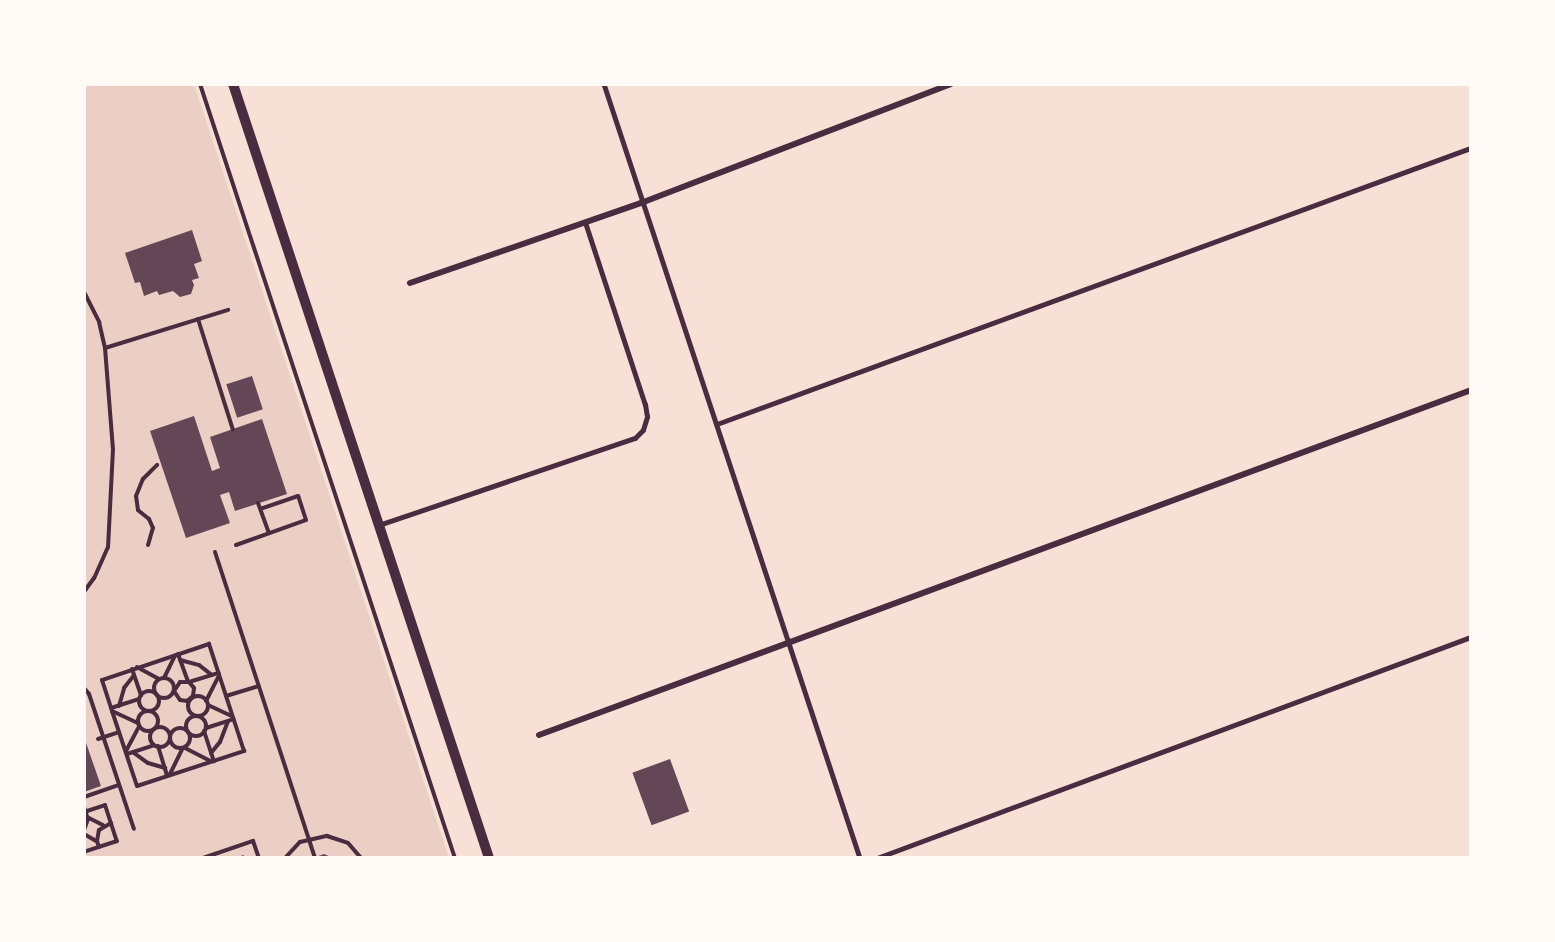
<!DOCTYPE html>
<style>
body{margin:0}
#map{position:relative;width:1555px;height:942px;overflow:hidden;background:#f7e1d7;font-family:Lato,sans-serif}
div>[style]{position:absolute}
.green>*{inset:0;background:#ebcfc5}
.building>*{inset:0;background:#644757;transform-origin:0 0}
.path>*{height:4px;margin:-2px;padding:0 2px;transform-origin:2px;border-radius:2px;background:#4a2c40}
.path>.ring{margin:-2px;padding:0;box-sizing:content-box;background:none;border:4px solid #4a2c40;border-radius:50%}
.service>*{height:4.5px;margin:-2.25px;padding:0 2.25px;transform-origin:2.25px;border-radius:2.25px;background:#4a2c40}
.minor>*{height:6px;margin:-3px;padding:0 3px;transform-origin:3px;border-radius:3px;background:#4a2c40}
.tertiary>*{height:10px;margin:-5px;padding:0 5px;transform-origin:5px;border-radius:5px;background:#4a2c40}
span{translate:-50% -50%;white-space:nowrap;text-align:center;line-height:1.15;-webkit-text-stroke:5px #fffaf5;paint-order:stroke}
.frame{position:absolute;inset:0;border:86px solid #fffaf5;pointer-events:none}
</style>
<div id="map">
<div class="green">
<div style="clip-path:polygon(84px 84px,194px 84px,449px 858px,84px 858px)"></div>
</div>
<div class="building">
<div style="clip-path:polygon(192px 230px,202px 261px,194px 264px,199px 278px,192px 280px,194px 285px,191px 294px,180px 297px,173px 291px,159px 295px,157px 291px,144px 296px,140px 282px,135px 283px,125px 253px)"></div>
<div style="left:252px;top:376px;width:35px;height:27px;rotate:72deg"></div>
<div style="clip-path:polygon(194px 416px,212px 471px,220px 468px,210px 437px,262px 419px,287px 494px,235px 511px,229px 492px,220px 495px,230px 523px,186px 538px,150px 431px)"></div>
<div style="clip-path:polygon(84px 737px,101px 786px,84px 792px)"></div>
<div style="left:670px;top:759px;width:56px;height:40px;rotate:70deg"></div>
<div style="clip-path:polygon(324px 854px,333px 858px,313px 858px)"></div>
</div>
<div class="path">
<div style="left:200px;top:84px;width:815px;rotate:71.77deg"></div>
<div style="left:84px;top:292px;width:34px;rotate:63deg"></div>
<div style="left:99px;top:322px;width:27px;rotate:77deg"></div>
<div style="left:105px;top:348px;width:101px;rotate:85.5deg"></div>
<div style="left:113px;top:449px;width:98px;rotate:92.9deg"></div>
<div style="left:108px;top:547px;width:34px;rotate:114deg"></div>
<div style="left:94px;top:578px;width:17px;rotate:126deg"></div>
<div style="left:198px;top:319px;width:116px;rotate:72.5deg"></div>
<div style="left:105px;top:348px;width:129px;rotate:-17.2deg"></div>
<div style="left:258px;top:503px;width:32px;rotate:70deg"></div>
<div style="left:148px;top:545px;width:18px;rotate:-74deg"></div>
<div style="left:153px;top:528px;width:10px;rotate:-114deg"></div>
<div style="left:149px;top:519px;width:14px;rotate:-141deg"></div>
<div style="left:138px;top:510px;width:14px;rotate:-98deg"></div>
<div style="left:136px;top:496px;width:18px;rotate:-68deg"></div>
<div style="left:143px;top:479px;width:20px;rotate:-45deg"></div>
<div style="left:236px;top:545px;width:74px;rotate:-19.7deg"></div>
<div style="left:306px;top:520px;width:25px;rotate:-108deg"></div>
<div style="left:298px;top:496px;width:39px;rotate:161deg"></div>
<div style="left:215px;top:552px;width:322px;rotate:71.9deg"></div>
<div style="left:178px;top:654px;width:29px;rotate:70deg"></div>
<div style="left:180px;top:660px;width:20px;rotate:15deg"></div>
<div style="left:199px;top:665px;width:16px;rotate:38deg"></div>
<div style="left:137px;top:667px;width:25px;rotate:29deg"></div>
<div style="left:132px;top:669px;width:28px;rotate:71deg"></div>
<div class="ring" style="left:154px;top:678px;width:16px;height:16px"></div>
<div style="left:164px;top:678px;width:25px;rotate:-64deg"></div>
<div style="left:189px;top:682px;width:8px;rotate:50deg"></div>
<div style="left:194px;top:688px;width:8px;rotate:97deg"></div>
<div style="left:193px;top:696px;width:8px;rotate:140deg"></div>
<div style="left:187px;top:701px;width:7px;rotate:-172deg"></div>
<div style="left:180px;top:700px;width:11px;rotate:-124deg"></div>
<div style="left:174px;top:691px;width:11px;rotate:-56deg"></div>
<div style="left:180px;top:682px;width:9px"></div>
<div style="left:189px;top:682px;width:31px;rotate:-17deg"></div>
<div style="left:84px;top:688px;width:8px;rotate:50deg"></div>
<div style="left:89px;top:694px;width:142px;rotate:71.6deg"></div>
<div class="ring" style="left:139px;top:691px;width:16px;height:16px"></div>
<div class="ring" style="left:188px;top:696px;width:16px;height:16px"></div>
<div style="left:226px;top:696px;width:34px;rotate:-17deg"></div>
<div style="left:206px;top:701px;width:28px;rotate:-63deg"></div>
<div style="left:208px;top:705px;width:26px;rotate:25deg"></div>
<div style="left:119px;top:706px;width:19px;rotate:-74deg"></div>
<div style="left:124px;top:688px;width:16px;rotate:-52deg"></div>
<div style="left:111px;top:708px;width:29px;rotate:-18deg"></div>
<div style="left:112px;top:711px;width:79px;rotate:71.6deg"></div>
<div style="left:137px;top:786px;width:113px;rotate:-18.1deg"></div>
<div style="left:244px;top:751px;width:113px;rotate:-108.1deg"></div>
<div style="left:209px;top:644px;width:113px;rotate:161.4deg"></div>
<div style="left:102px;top:680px;width:33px;rotate:72deg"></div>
<div style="left:112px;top:711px;width:29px;rotate:25deg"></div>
<div class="ring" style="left:138px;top:711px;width:16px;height:16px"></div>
<div class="ring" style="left:186px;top:716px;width:16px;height:16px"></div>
<div class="ring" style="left:150px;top:727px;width:16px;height:16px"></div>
<div class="ring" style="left:170px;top:728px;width:16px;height:16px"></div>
<div style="left:206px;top:728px;width:29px;rotate:-18deg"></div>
<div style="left:204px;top:731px;width:32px;rotate:72deg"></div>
<div style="left:98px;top:739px;width:22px;rotate:-18deg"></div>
<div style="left:158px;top:746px;width:31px;rotate:73deg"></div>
<div style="left:185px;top:748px;width:29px;rotate:27deg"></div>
<div style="left:126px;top:751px;width:27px;rotate:-62deg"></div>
<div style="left:134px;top:753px;width:17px;rotate:36deg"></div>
<div style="left:148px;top:763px;width:18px;rotate:16deg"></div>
<div style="left:211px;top:753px;width:14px;rotate:-51deg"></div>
<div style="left:220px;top:742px;width:22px;rotate:-69deg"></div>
<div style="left:127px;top:754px;width:28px;rotate:-18deg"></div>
<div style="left:170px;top:774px;width:28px;rotate:-64deg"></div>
<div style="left:84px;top:797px;width:37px;rotate:-19deg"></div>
<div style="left:84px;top:807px;width:13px;rotate:72deg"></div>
<div style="left:88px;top:819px;width:12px;rotate:110deg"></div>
<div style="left:84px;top:812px;width:22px;rotate:-18deg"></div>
<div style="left:105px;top:805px;width:38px;rotate:72deg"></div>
<div style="left:117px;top:841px;width:35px;rotate:162deg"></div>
<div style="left:89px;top:818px;width:16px;rotate:27deg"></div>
<div style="left:84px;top:834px;width:14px;rotate:30deg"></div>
<div style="left:99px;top:847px;width:6px;rotate:-108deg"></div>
<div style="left:97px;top:841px;width:11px;rotate:-80deg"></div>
<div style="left:99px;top:830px;width:14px;rotate:-30deg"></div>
<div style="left:203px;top:858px;width:53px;rotate:-18.8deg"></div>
<div style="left:253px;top:841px;width:18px;rotate:71deg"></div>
<div style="left:242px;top:858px;width:1px;rotate:-45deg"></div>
<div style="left:285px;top:858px;width:22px;rotate:-47deg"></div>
<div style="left:300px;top:842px;width:28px;rotate:-13deg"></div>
<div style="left:327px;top:836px;width:22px;rotate:18deg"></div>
<div style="left:348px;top:843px;width:20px;rotate:49deg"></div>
</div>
<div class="service">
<div style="left:604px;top:84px;width:815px;rotate:71.7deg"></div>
<div style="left:717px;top:424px;width:803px;rotate:-20.11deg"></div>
<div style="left:379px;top:525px;width:270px;rotate:-18.8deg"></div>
<div style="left:635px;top:438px;width:11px;rotate:-45deg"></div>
<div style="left:643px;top:430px;width:14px;rotate:-73deg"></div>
<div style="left:647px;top:417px;width:12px;rotate:-99deg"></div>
<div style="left:645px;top:405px;width:192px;rotate:-108.2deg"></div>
<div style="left:877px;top:858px;width:634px;rotate:-20.41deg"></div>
</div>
<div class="minor">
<div style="left:410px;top:283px;width:244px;rotate:-19.1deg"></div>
<div style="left:641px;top:203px;width:332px;rotate:-21deg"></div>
<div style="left:539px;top:735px;width:994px;rotate:-20.31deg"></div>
</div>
<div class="tertiary">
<div style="left:233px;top:84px;width:815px;rotate:71.7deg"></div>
</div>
<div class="frame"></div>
</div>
